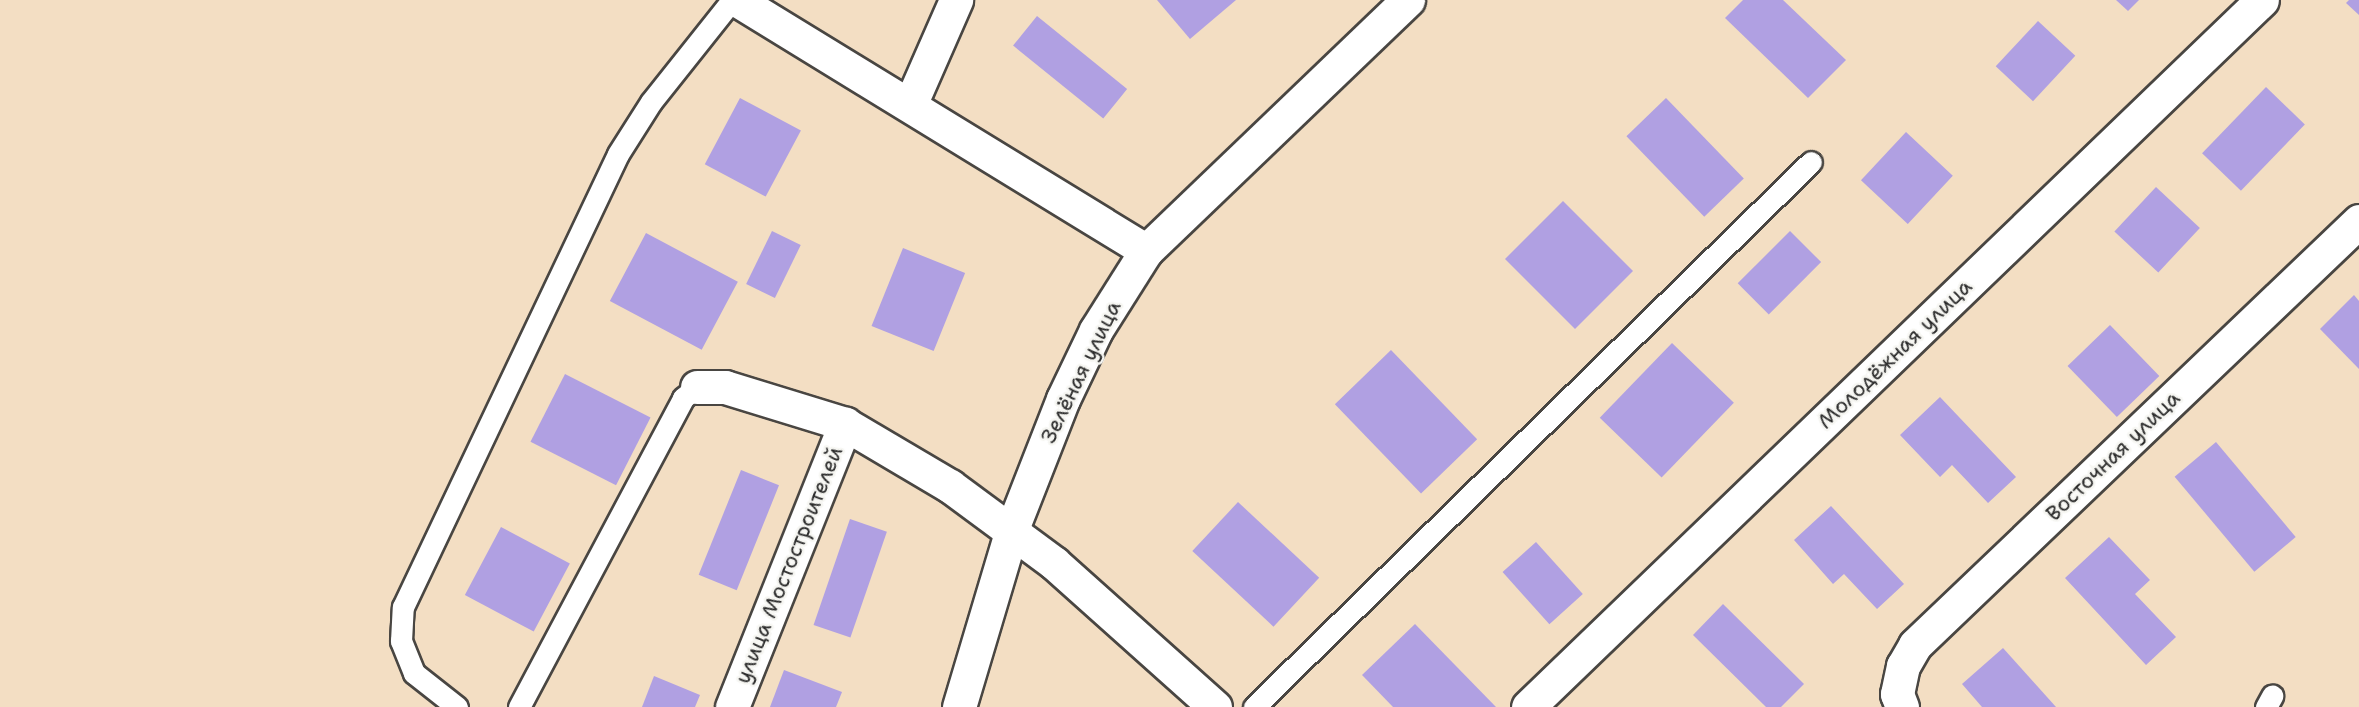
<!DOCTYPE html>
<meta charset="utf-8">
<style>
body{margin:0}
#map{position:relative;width:2359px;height:707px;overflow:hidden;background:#f3dec3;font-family:"Shantell Sans",sans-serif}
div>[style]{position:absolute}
.building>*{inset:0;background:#b0a0e2;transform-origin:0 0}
.roads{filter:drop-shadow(2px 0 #494642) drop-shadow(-2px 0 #494642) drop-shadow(0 2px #494642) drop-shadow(0 -2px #494642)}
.service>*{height:21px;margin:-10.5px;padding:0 10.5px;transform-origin:10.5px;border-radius:10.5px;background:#fff}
.minor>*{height:33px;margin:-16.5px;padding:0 16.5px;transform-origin:16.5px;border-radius:16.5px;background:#fff}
.tertiary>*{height:33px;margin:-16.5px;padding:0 16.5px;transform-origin:16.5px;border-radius:16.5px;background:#fff}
span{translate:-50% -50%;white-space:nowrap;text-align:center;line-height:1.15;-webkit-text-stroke:5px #f6f6f2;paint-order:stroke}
.street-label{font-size:21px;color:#2b2b2b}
</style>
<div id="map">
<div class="building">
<div style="clip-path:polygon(1157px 0,1236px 0,1190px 39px)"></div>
<div style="clip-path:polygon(1743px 0,1783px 0,1846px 60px,1808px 98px,1725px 18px)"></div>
<div style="clip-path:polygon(2116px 0,2139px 0,2128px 11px)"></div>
<div style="clip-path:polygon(2349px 0,2359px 0,2359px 15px,2346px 3px)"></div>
<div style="left:1037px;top:16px;width:116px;height:38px;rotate:39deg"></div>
<div style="left:2038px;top:21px;width:51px;height:62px;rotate:43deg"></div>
<div style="left:2266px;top:87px;width:54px;height:92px;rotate:44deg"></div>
<div style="left:740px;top:98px;width:69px;height:75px;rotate:28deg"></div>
<div style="left:1666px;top:98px;width:112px;height:55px;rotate:46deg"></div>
<div style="left:1906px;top:132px;width:64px;height:66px;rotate:43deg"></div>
<div style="left:2156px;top:187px;width:60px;height:61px;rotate:43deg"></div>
<div style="left:1563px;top:201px;width:99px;height:82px;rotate:45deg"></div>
<div style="left:772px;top:231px;width:32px;height:59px;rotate:26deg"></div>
<div style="left:1790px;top:231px;width:44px;height:74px;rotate:45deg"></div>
<div style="left:646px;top:233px;width:104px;height:77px;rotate:28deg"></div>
<div style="left:903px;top:248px;width:67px;height:84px;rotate:22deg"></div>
<div style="clip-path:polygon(2354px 295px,2359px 301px,2359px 369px,2320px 329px)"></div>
<div style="left:2110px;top:325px;width:71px;height:59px;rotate:46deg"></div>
<div style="left:1672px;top:343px;width:86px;height:104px;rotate:44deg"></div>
<div style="left:1391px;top:350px;width:124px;height:78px;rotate:46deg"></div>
<div style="left:565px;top:374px;width:96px;height:76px;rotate:27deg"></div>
<div style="clip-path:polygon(1940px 397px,2016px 477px,1988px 503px,1952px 465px,1940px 477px,1900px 435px)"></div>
<div style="left:2216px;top:442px;width:124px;height:54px;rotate:50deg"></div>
<div style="left:741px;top:470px;width:41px;height:113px;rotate:22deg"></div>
<div style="left:1238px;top:502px;width:111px;height:67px;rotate:43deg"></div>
<div style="clip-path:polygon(1831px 506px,1904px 584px,1877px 609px,1844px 574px,1833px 584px,1794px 540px)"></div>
<div style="left:850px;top:519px;width:39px;height:112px;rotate:19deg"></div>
<div style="left:501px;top:527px;width:78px;height:77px;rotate:28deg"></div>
<div style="clip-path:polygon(2109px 537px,2150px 580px,2135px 594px,2176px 637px,2146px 665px,2065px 578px)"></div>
<div style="left:1536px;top:542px;width:70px;height:45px;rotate:48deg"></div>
<div style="clip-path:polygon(1723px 604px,1804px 684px,1781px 707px,1766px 707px,1693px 635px)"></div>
<div style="clip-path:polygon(1415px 624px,1496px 707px,1393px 707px,1362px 675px)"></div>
<div style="clip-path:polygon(2003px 648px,2056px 707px,1982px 707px,1962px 684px)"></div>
<div style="clip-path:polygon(784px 670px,842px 692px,836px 707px,770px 707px)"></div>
<div style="clip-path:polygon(654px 676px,700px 695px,695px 707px,642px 707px)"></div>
</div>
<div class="roads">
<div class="service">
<div style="left:457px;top:707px;width:55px;rotate:-141.7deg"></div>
<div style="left:414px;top:673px;width:35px;rotate:-112deg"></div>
<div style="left:401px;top:641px;width:34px;rotate:-87deg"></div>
<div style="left:403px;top:607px;width:501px;rotate:-64.61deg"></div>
<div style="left:618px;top:154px;width:62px;rotate:-57.6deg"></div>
<div style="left:651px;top:102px;width:130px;rotate:-51.5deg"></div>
<div style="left:519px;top:707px;width:350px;rotate:-62deg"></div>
<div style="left:683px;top:398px;width:18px;rotate:-38deg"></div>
<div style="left:1254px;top:707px;width:779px;rotate:-44.38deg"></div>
<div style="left:2266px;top:707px;width:13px;rotate:-61deg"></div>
</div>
<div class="minor">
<div style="left:737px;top:0;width:480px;rotate:31.5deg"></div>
<div style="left:910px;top:105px;width:115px;rotate:-66.3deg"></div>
<div style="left:697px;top:387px;width:28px"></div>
<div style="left:725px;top:387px;width:126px;rotate:17.1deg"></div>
<div style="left:845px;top:424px;width:122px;rotate:30.6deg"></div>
<div style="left:950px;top:486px;width:129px;rotate:36.5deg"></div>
<div style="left:1054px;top:563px;width:216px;rotate:41.8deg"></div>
<div style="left:732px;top:707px;width:305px;rotate:-68.2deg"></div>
<div style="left:1528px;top:707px;width:1019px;rotate:-43.93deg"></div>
<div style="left:1902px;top:707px;width:14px;rotate:-111deg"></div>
<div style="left:1897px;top:694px;width:29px;rotate:-78deg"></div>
<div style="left:1903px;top:666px;width:24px;rotate:-60deg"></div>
<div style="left:1915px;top:645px;width:614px;rotate:-43.68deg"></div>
</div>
<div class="tertiary">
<div style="left:959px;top:707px;width:186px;rotate:-73.4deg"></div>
<div style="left:1012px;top:529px;width:140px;rotate:-68.6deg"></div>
<div style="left:1063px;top:399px;width:76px;rotate:-64.4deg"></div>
<div style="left:1096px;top:330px;width:93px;rotate:-57.7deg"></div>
<div style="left:1146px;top:251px;width:363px;rotate:-43.8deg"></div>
</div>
</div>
<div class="street-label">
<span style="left:1895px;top:354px;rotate:-44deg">Молодёжная улица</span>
<span style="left:1081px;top:372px;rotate:-64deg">Зелёная улица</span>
<span style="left:2113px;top:456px;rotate:-44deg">Восточная улица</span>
<span style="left:789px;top:565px;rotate:-68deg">улица Мостостроителей</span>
</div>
</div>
